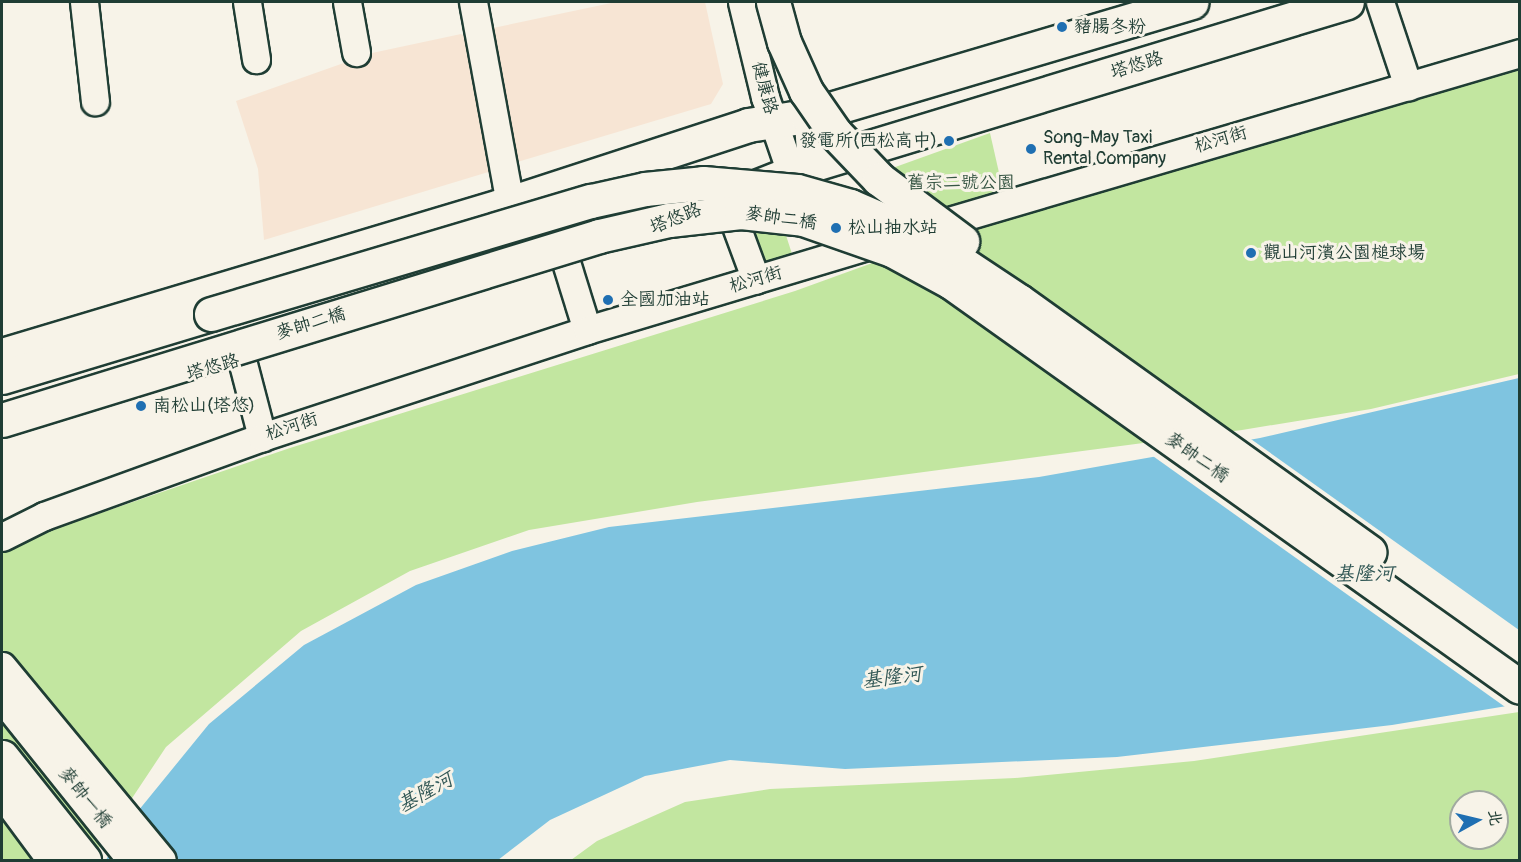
<!DOCTYPE html>
<meta charset="utf-8">
<style>
body{margin:0}
#map{position:relative;width:1521px;height:862px;overflow:hidden;background:#f7f3e8;font-family:Pangolin,"LXGW WenKai TC",sans-serif}
div>[style]{position:absolute}
.built>*{inset:0;background:#f7e5d4}
.green>*{inset:0;background:#c2e6a0;transform-origin:0 0}
.water>*{inset:0;background:#7fc4e0}
.pier>*{inset:0;background:#f7f3e8}
.roads{filter:drop-shadow(2px 0 #1f3d34) drop-shadow(-2px 0 #1f3d34) drop-shadow(0 2px #1f3d34) drop-shadow(0 -2px #1f3d34)}
.minor>*{height:27px;margin:-13.5px;padding:0 13.5px;transform-origin:13.5px;border-radius:13.5px;background:#f7f3e8}
.major>*{height:33px;margin:-16.5px;padding:0 16.5px;transform-origin:16.5px;border-radius:16.5px;background:#f7f3e8}
.highway>*{height:33px;margin:-16.5px;padding:0 16.5px;transform-origin:16.5px;border-radius:16.5px;background:#f7f3e8}
.bridges{filter:drop-shadow(2px 0 #1f3d34) drop-shadow(-2px 0 #1f3d34) drop-shadow(0 2px #1f3d34) drop-shadow(0 -2px #1f3d34)}
.highway-bridge>*{height:33px;margin:-16.5px;padding:0 16.5px;transform-origin:16.5px;border-radius:16.5px;background:#f7f3e8}
.dots>*{width:16px;height:16px;translate:-50% -50%;box-sizing:border-box;border:3px solid #f7f3e8;border-radius:50%}
span{translate:-50% -50%;white-space:nowrap;text-align:center;line-height:1.15;-webkit-text-stroke:6px #f7f3e8;paint-order:stroke}
.poi-label{font-size:18px;color:#1f3d34}
.left{translate:0 -50%;text-align:left}
.right{translate:-100% -50%;text-align:right}
.street-label{font-size:18px;color:#1f3d34}
.park-label{font-size:18px;color:#375644}
.water-label{font-size:20px;color:#325856;font-style:italic}
.frame{position:absolute;inset:0;border:3px solid #1f3d34;pointer-events:none}
.north{position:absolute;left:1449px;top:790px;width:60px;height:60px;box-sizing:border-box;background:#f7f3e8;border:2px solid #a1aaa0;border-radius:50%;rotate:82deg;font-size:16px;font-weight:700;line-height:24px;text-align:center;color:#1f3d34}
.north::after{content:'';display:block;margin:auto;width:21px;height:27px;background:#1f6fb2;clip-path:polygon(50% 0,100% 100%,50% 72%,0 100%)}
</style>
<div id="map">
<div class="built">
<div style="clip-path:polygon(616px 2px,705px 2px,723px 84px,711px 104px,514px 163px,488px 37px,493px 28px)"></div>
<div style="clip-path:polygon(461px 34px,470px 41px,495px 170px,264px 240px,258px 169px,236px 101px,372px 53px)"></div>
</div>
<div class="green">
<div style="clip-path:polygon(1519px 68px,1519px 374px,1371px 409px,1242px 430px,697px 502px,529px 530px,410px 571px,301px 631px,166px 747px,91px 860px,2px 860px,2px 553px,19px 541px,290px 448px,795px 291px,969px 228px)"></div>
<div style="clip-path:polygon(990px 133px,1007px 208px,951px 224px,887px 170px)"></div>
<div style="left:781px;top:220px;width:46px;height:36px;rotate:72deg"></div>
<div style="clip-path:polygon(evenodd,1519px 712px,1519px 860px,571px 860px,597px 841px,685px 802px,770px 789px,1015px 778px,1194px 761px,1519px 712px,1461px 802px,1497px 802px,1497px 838px,1461px 838px,1461px 802px)"></div>
</div>
<div class="water">
<div style="clip-path:polygon(1519px 378px,1519px 704px,1392px 725px,1117px 757px,845px 769px,730px 760px,645px 776px,550px 820px,498px 860px,106px 860px,121px 832px,209px 724px,304px 645px,416px 585px,512px 551px,609px 527px,1039px 477px,1260px 438px)"></div>
</div>
<div class="pier">
<div style="clip-path:polygon(1248px 437px,1519px 630px,1520px 707px,1508px 709px,1150px 454px)"></div>
</div>
<div class="roads">
<div class="minor">
<div style="left:84px;top:2px;width:100px;rotate:83.7deg"></div>
<div style="left:247px;top:2px;width:58px;rotate:81deg"></div>
<div style="left:347px;top:2px;width:51px;rotate:79.8deg"></div>
<div style="left:473px;top:2px;width:204px;rotate:79.6deg"></div>
<div style="left:742px;top:2px;width:98px;rotate:76.4deg"></div>
<div style="left:765px;top:97px;width:80px;rotate:71.1deg"></div>
<div style="left:1380px;top:2px;width:89px;rotate:71.6deg"></div>
<div style="left:806px;top:95px;width:70px;rotate:85.9deg"></div>
<div style="left:726px;top:199px;width:86px;rotate:69.7deg"></div>
<div style="left:922px;top:229px;width:623px;rotate:-16.4deg"></div>
<div style="left:565px;top:259px;width:74px;rotate:72.8deg"></div>
<div style="left:242px;top:360px;width:80px;rotate:75.4deg"></div>
<div style="left:2px;top:537px;width:47px;rotate:-26.6deg"></div>
<div style="left:44px;top:516px;width:232px;rotate:-19.9deg"></div>
<div style="left:262px;top:437px;width:342px;rotate:-18.2deg"></div>
<div style="left:587px;top:330px;width:309px;rotate:-16.7deg"></div>
<div style="left:2px;top:666px;width:251px;rotate:50.5deg"></div>
<div style="left:2px;top:794px;width:82px;rotate:53.4deg"></div>
</div>
<div class="major">
<div style="left:748px;top:190px;width:68px;rotate:-21.6deg"></div>
<div style="left:811px;top:165px;width:560px;rotate:-16.91deg"></div>
<div style="left:2px;top:355px;width:530px;rotate:-16.66deg"></div>
<div style="left:510px;top:203px;width:250px;rotate:-18.1deg"></div>
<div style="left:748px;top:125px;width:60px;rotate:-8.7deg"></div>
<div style="left:807px;top:116px;width:401px;rotate:-16.5deg"></div>
</div>
<div class="highway">
<div style="left:2px;top:377px;width:218px;rotate:-16.8deg"></div>
<div style="left:2px;top:694px;width:213px;rotate:51.3deg"></div>
<div style="left:2px;top:757px;width:132px;rotate:51.5deg"></div>
</div>
</div>
<div class="bridges">
<div class="highway-bridge">
<div style="left:773px;top:2px;width:41px;rotate:74.6deg"></div>
<div style="left:784px;top:42px;width:54px;rotate:65.8deg"></div>
<div style="left:806px;top:91px;width:51px;rotate:55.4deg"></div>
<div style="left:835px;top:133px;width:64px;rotate:46.3deg"></div>
<div style="left:879px;top:179px;width:104px;rotate:36.8deg"></div>
<div style="left:211px;top:314px;width:396px;rotate:-16.6deg"></div>
<div style="left:591px;top:201px;width:55px;rotate:-12.5deg"></div>
<div style="left:645px;top:189px;width:58px;rotate:-5.9deg"></div>
<div style="left:703px;top:183px;width:94px;rotate:4.9deg"></div>
<div style="left:797px;top:191px;width:55px;rotate:15.8deg"></div>
<div style="left:850px;top:206px;width:81px;rotate:23.4deg"></div>
<div style="left:924px;top:238px;width:114px;rotate:33.6deg"></div>
<div style="left:1019px;top:301px;width:431px;rotate:35.6deg"></div>
<div style="left:2px;top:420px;width:625px;rotate:-17.13deg"></div>
<div style="left:599px;top:236px;width:72px;rotate:-12.9deg"></div>
<div style="left:669px;top:220px;width:72px;rotate:-6.3deg"></div>
<div style="left:741px;top:212px;width:62px;rotate:6.4deg"></div>
<div style="left:803px;top:219px;width:94px;rotate:19.2deg"></div>
<div style="left:892px;top:250px;width:67px;rotate:28.5deg"></div>
<div style="left:951px;top:282px;width:698px;rotate:35.44deg"></div>
</div>
</div>
<div class="dots">
<div style="left:1062px;top:27px;background:#1f6fb2"></div>
<div style="left:949px;top:141px;background:#1f6fb2"></div>
<div style="left:1031px;top:149px;background:#1f6fb2"></div>
<div style="left:836px;top:228px;background:#1f6fb2"></div>
<div style="left:1251px;top:253px;background:#1f6fb2"></div>
<div style="left:608px;top:300px;background:#1f6fb2"></div>
<div style="left:141px;top:406px;background:#1f6fb2"></div>
</div>
<div class="poi-label">
<span class="left" style="left:1074px;top:27px">豬腸冬粉</span>
<span class="left" style="left:1043px;top:149px">Song-May Taxi<br>Rental Company</span>
<span class="right" style="left:937px;top:141px">發電所(西松高中)</span>
<span class="left" style="left:848px;top:228px">松山抽水站</span>
<span class="left" style="left:1263px;top:253px">觀山河濱公園槌球場</span>
<span class="left" style="left:620px;top:300px">全國加油站</span>
<span class="left" style="left:153px;top:406px">南松山(塔悠)</span>
</div>
<div class="street-label">
<span style="left:1137px;top:66px;rotate:-17deg">塔悠路</span>
<span style="left:764px;top:88px;rotate:75deg">健康路</span>
<span style="left:1221px;top:140px;rotate:-16deg">松河街</span>
<span style="left:676px;top:219px;rotate:-22deg">塔悠路</span>
<span style="left:781px;top:219px;rotate:8deg">麥帥二橋</span>
<span style="left:756px;top:280px;rotate:-16deg">松河街</span>
<span style="left:311px;top:324px;rotate:-17deg">麥帥二橋</span>
<span style="left:213px;top:368px;rotate:-16deg">塔悠路</span>
<span style="left:292px;top:427px;rotate:-18deg">松河街</span>
<span style="left:1197px;top:458px;rotate:35deg">麥帥二橋</span>
<span style="left:85px;top:798px;rotate:51deg">麥帥一橋</span>
</div>
<div class="park-label">
<span style="left:961px;top:183px">舊宗二號公園</span>
</div>
<div class="water-label">
<span style="left:1364px;top:573px">基隆河</span>
<span style="left:892px;top:677px;rotate:-7deg">基隆河</span>
<span style="left:425px;top:792px;rotate:-29deg">基隆河</span>
</div>
<div class="frame"></div>
<div class="north">北</div>
</div>
